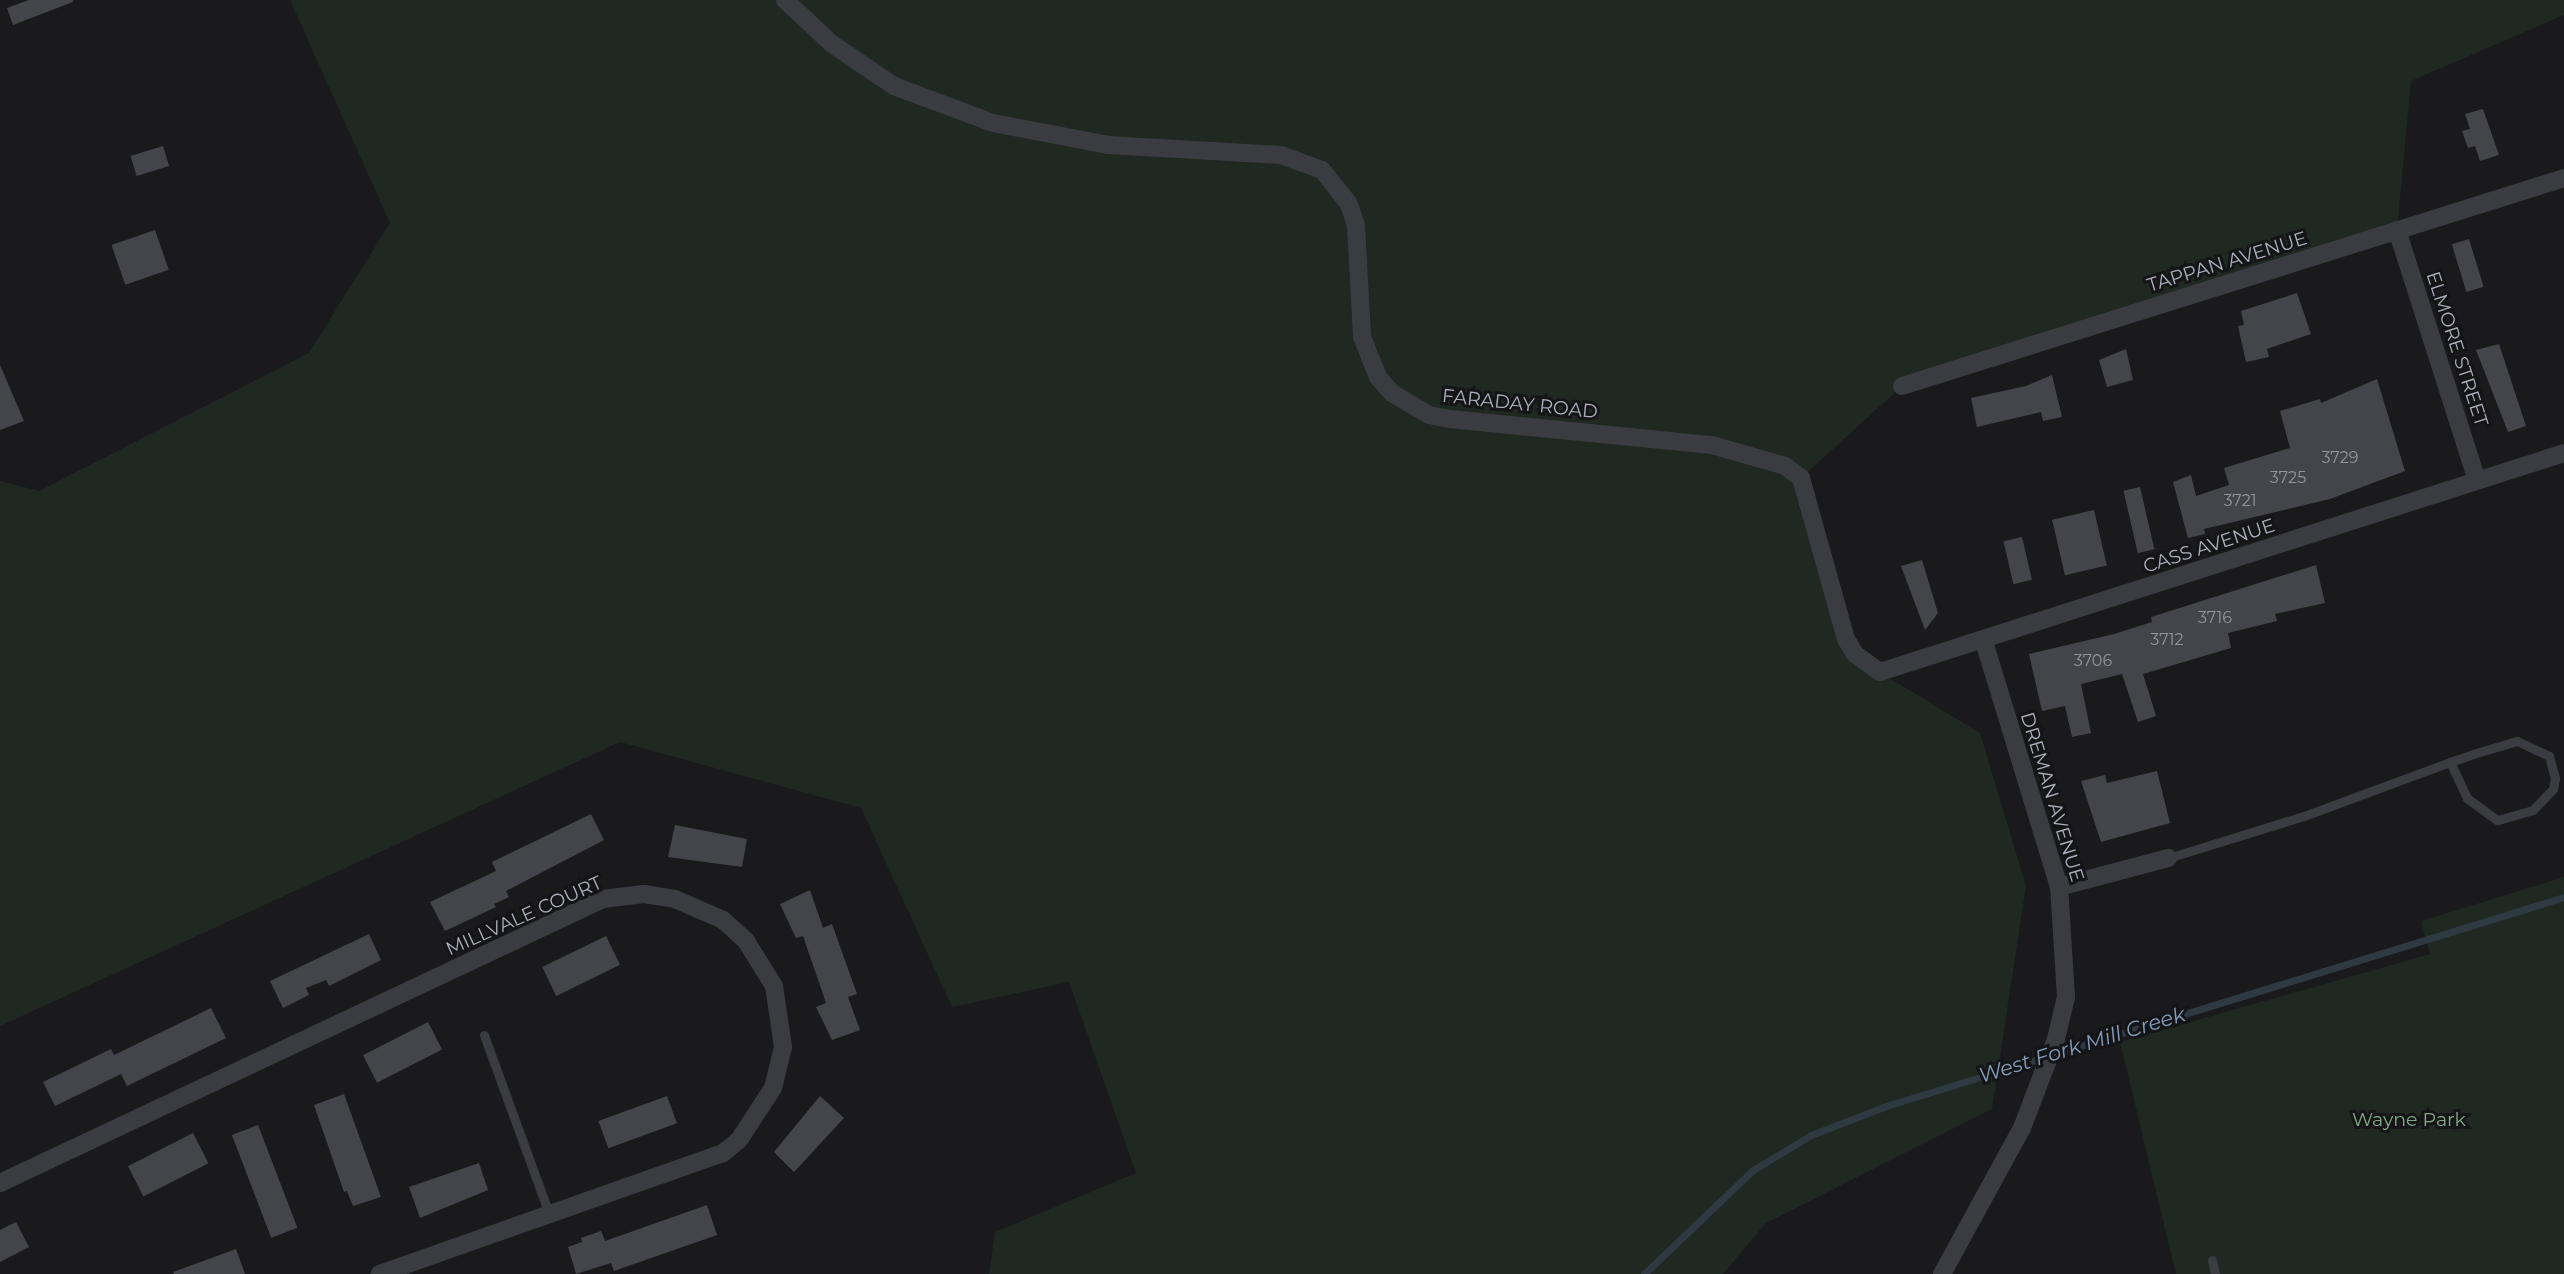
<!DOCTYPE html>
<style>
body{margin:0}
#map{position:relative;width:2564px;height:1274px;overflow:hidden;background:#1a1a1d;font-family:Montserrat,sans-serif}
div>[style]{position:absolute}
.green>*{inset:0;background:#1f2821}
.stream>*{height:7px;margin:-3.5px;padding:0 3.5px;transform-origin:3.5px;border-radius:3.5px;background:#2f3942}
.building>*{inset:0;background:#44454a;transform-origin:0 0}
.lane>*{height:9px;margin:-4.5px;padding:0 4.5px;transform-origin:4.5px;border-radius:4.5px;background:#3b3c42}
.street>*{height:18px;margin:-9px;padding:0 9px;transform-origin:9px;border-radius:9px;background:#3b3c42}
span{translate:-50% -50%;white-space:nowrap;text-align:center;line-height:1.15;-webkit-text-stroke:6px #151518;paint-order:stroke}
.number-label{font-size:16px;color:#9295a0}
.number-label span{-webkit-text-stroke-width:0}
.street-label{font-size:19px;color:#acb0bd}
.park-label{font-size:19px;color:#82a987}
.water-label{font-size:21px;color:#829cb9;font-style:italic}
</style>
<div id="map">
<div class="green">
<div style="clip-path:polygon(290px 0,2564px 0,2564px 15px,2411px 81px,2397px 230px,1902px 386px,1801px 478px,1843px 615px,1868px 665px,1980px 733px,2026px 886px,1992px 1109px,1766px 1223px,1723px 1274px,989px 1274px,995px 1232px,1136px 1173px,1069px 982px,952px 1007px,861px 808px,620px 742px,0 1026px,0 481px,39px 491px,309px 353px,390px 223px)"></div>
<div style="clip-path:polygon(2564px 877px,2564px 1274px,2176px 1274px,2120px 1042px,2430px 954px,2421px 921px)"></div>
</div>
<div class="stream">
<div style="left:1644px;top:1274px;width:151px;rotate:-43.7deg"></div>
<div style="left:1753px;top:1170px;width:68px;rotate:-31.1deg"></div>
<div style="left:1811px;top:1135px;width:80px;rotate:-21.1deg"></div>
<div style="left:1886px;top:1106px;width:709px;rotate:-17.13deg"></div>
</div>
<div class="building">
<div style="clip-path:polygon(29px 0,73px 0,73px 2px,13px 25px,7px 8px)"></div>
<div style="clip-path:polygon(2483px 109px,2499px 155px,2480px 161px,2475px 146px,2468px 148px,2462px 131px,2470px 129px,2465px 114px)"></div>
<div style="left:163px;top:146px;width:21px;height:34px;rotate:73deg"></div>
<div style="left:155px;top:230px;width:42px;height:46px;rotate:71deg"></div>
<div style="left:2469px;top:239px;width:50px;height:18px;rotate:73deg"></div>
<div style="clip-path:polygon(2297px 293px,2311px 334px,2267px 349px,2269px 357px,2246px 362px,2238px 326px,2244px 325px,2241px 311px)"></div>
<div style="clip-path:polygon(2499px 344px,2526px 426px,2508px 432px,2476px 350px)"></div>
<div style="clip-path:polygon(2126px 349px,2133px 380px,2107px 387px,2099px 360px)"></div>
<div style="clip-path:polygon(0 365px,24px 421px,0 430px)"></div>
<div style="clip-path:polygon(2052px 375px,2062px 417px,2043px 421px,2041px 412px,1977px 427px,1971px 398px,2026px 386px)"></div>
<div style="clip-path:polygon(2377px 379px,2405px 471px,2330px 499px,2204px 529px,2205px 534px,2188px 538px,2173px 482px,2191px 475px,2196px 496px,2229px 485px,2224px 468px,2290px 448px,2280px 411px,2320px 399px,2321px 403px)"></div>
<div style="left:2140px;top:487px;width:64px;height:17px;rotate:77deg"></div>
<div style="left:2094px;top:510px;width:57px;height:43px;rotate:77deg"></div>
<div style="left:2022px;top:537px;width:44px;height:19px;rotate:77deg"></div>
<div style="clip-path:polygon(1922px 560px,1938px 613px,1925px 630px,1901px 566px)"></div>
<div style="clip-path:polygon(2316px 565px,2325px 603px,2275px 614px,2277px 621px,2228px 633px,2231px 648px,2143px 674px,2156px 716px,2138px 722px,2122px 674px,2081px 684px,2091px 733px,2072px 737px,2065px 706px,2042px 711px,2029px 654px,2114px 634px,2152px 622px,2151px 617px)"></div>
<div style="clip-path:polygon(2157px 771px,2170px 823px,2101px 842px,2081px 781px,2105px 775px,2107px 783px)"></div>
<div style="clip-path:polygon(591px 814px,604px 840px,506px 891px,509px 897px,494px 904px,496px 907px,445px 931px,430px 902px,496px 871px,492px 862px)"></div>
<div style="clip-path:polygon(675px 825px,747px 839px,742px 867px,668px 857px)"></div>
<div style="clip-path:polygon(810px 890px,823px 928px,832px 924px,857px 994px,848px 997px,860px 1030px,832px 1040px,816px 1007px,826px 1003px,803px 936px,796px 938px,780px 904px)"></div>
<div style="clip-path:polygon(369px 934px,381px 960px,329px 986px,326px 980px,306px 988px,309px 995px,283px 1008px,270px 981px)"></div>
<div style="left:606px;top:936px;width:32px;height:71px;rotate:64deg"></div>
<div style="clip-path:polygon(211px 1008px,226px 1038px,127px 1086px,121px 1074px,55px 1106px,43px 1082px,111px 1049px,114px 1055px)"></div>
<div style="left:428px;top:1022px;width:31px;height:73px;rotate:63deg"></div>
<div style="clip-path:polygon(344px 1094px,381px 1197px,353px 1206px,347px 1191px,344px 1192px,314px 1105px)"></div>
<div style="left:667px;top:1096px;width:29px;height:73px;rotate:70deg"></div>
<div style="clip-path:polygon(820px 1096px,844px 1118px,794px 1172px,774px 1152px)"></div>
<div style="left:258px;top:1125px;width:110px;height:28px;rotate:69deg"></div>
<div style="left:193px;top:1133px;width:34px;height:73px;rotate:63deg"></div>
<div style="clip-path:polygon(479px 1163px,488px 1190px,420px 1218px,409px 1187px)"></div>
<div style="clip-path:polygon(707px 1205px,717px 1235px,614px 1271px,611px 1263px,576px 1274px,568px 1247px,582px 1242px,581px 1238px,601px 1231px,605px 1241px)"></div>
<div style="clip-path:polygon(16px 1222px,29px 1247px,0 1262px,0 1230px)"></div>
<div style="clip-path:polygon(236px 1249px,245px 1274px,174px 1274px,173px 1272px)"></div>
</div>
<div class="lane">
<div style="left:2168px;top:858px;width:142px;rotate:-17.2deg"></div>
<div style="left:2304px;top:816px;width:156px;rotate:-20.3deg"></div>
<div style="left:2450px;top:762px;width:24px;rotate:-19deg"></div>
<div style="left:2473px;top:754px;width:46px;rotate:-16.5deg"></div>
<div style="left:2517px;top:741px;width:35px;rotate:25deg"></div>
<div style="left:2549px;top:756px;width:23px;rotate:75deg"></div>
<div style="left:2555px;top:778px;width:11px;rotate:100deg"></div>
<div style="left:2553px;top:789px;width:29px;rotate:134deg"></div>
<div style="left:2533px;top:810px;width:37px;rotate:164deg"></div>
<div style="left:2497px;top:820px;width:37px;rotate:-144deg"></div>
<div style="left:2467px;top:798px;width:40px;rotate:-115deg"></div>
<div style="left:484px;top:1035px;width:190px;rotate:70deg"></div>
<div style="left:2212px;top:1260px;width:14px;rotate:78deg"></div>
</div>
<div class="street">
<div style="left:785px;top:0;width:64px;rotate:43.1deg"></div>
<div style="left:832px;top:44px;width:75px;rotate:34.1deg"></div>
<div style="left:894px;top:86px;width:106px;rotate:20.5deg"></div>
<div style="left:993px;top:123px;width:117px;rotate:10.8deg"></div>
<div style="left:1108px;top:145px;width:173px;rotate:3.3deg"></div>
<div style="left:1281px;top:155px;width:44px;rotate:20.1deg"></div>
<div style="left:1322px;top:170px;width:43px;rotate:51.5deg"></div>
<div style="left:1349px;top:204px;width:22px;rotate:72deg"></div>
<div style="left:1356px;top:225px;width:112px;rotate:86.9deg"></div>
<div style="left:1362px;top:337px;width:43px;rotate:68.2deg"></div>
<div style="left:1378px;top:377px;width:21px;rotate:49deg"></div>
<div style="left:1392px;top:393px;width:43px;rotate:30.7deg"></div>
<div style="left:1429px;top:415px;width:21px;rotate:11deg"></div>
<div style="left:1450px;top:419px;width:263px;rotate:5.7deg"></div>
<div style="left:1712px;top:445px;width:76px;rotate:16deg"></div>
<div style="left:1785px;top:466px;width:20px;rotate:37deg"></div>
<div style="left:1801px;top:478px;width:167px;rotate:74.4deg"></div>
<div style="left:1846px;top:639px;width:17px;rotate:59deg"></div>
<div style="left:1855px;top:654px;width:31px;rotate:36deg"></div>
<div style="left:1880px;top:672px;width:718px;rotate:-17.75deg"></div>
<div style="left:2397px;top:230px;width:262px;rotate:72.3deg"></div>
<div style="left:1902px;top:386px;width:694px;rotate:-17.44deg"></div>
<div style="left:2059px;top:887px;width:113px;rotate:-14.9deg"></div>
<div style="left:0;top:1183px;width:667px;rotate:-25.22deg"></div>
<div style="left:603px;top:899px;width:41px;rotate:-7deg"></div>
<div style="left:644px;top:894px;width:31px;rotate:9deg"></div>
<div style="left:675px;top:899px;width:52px;rotate:23.6deg"></div>
<div style="left:723px;top:920px;width:31px;rotate:42deg"></div>
<div style="left:746px;top:941px;width:53px;rotate:58.1deg"></div>
<div style="left:774px;top:986px;width:62px;rotate:81.6deg"></div>
<div style="left:783px;top:1047px;width:42px;rotate:103.7deg"></div>
<div style="left:773px;top:1088px;width:62px;rotate:123.2deg"></div>
<div style="left:739px;top:1140px;width:21px;rotate:141deg"></div>
<div style="left:723px;top:1153px;width:364px;rotate:160.6deg"></div>
<div style="left:1942px;top:1274px;width:166px;rotate:-61.3deg"></div>
<div style="left:2022px;top:1128px;width:95px;rotate:-69.1deg"></div>
<div style="left:2056px;top:1039px;width:43px;rotate:-76.6deg"></div>
<div style="left:2066px;top:997px;width:110px;rotate:-93.6deg"></div>
<div style="left:2059px;top:887px;width:256px;rotate:-107deg"></div>
</div>
<div class="number-label">
<span style="left:2340px;top:458px">3729</span>
<span style="left:2288px;top:478px">3725</span>
<span style="left:2240px;top:501px">3721</span>
<span style="left:2215px;top:618px">3716</span>
<span style="left:2167px;top:640px">3712</span>
<span style="left:2093px;top:661px">3706</span>
</div>
<div class="street-label">
<span style="left:2227px;top:262px;rotate:-17deg">TAPPAN AVENUE</span>
<span style="left:2457px;top:349px;rotate:72deg">ELMORE STREET</span>
<span style="left:1520px;top:404px;rotate:6deg">FARADAY ROAD</span>
<span style="left:2209px;top:546px;rotate:-18deg">CASS AVENUE</span>
<span style="left:2052px;top:797px;rotate:73deg">DREMAN AVENUE</span>
<span style="left:524px;top:916px;rotate:-24deg">MILLVALE COURT</span>
</div>
<div class="park-label">
<span style="left:2409px;top:1120px">Wayne Park</span>
</div>
<div class="water-label">
<span style="left:2082px;top:1045px;rotate:-17deg">West Fork Mill Creek</span>
</div>
</div>
